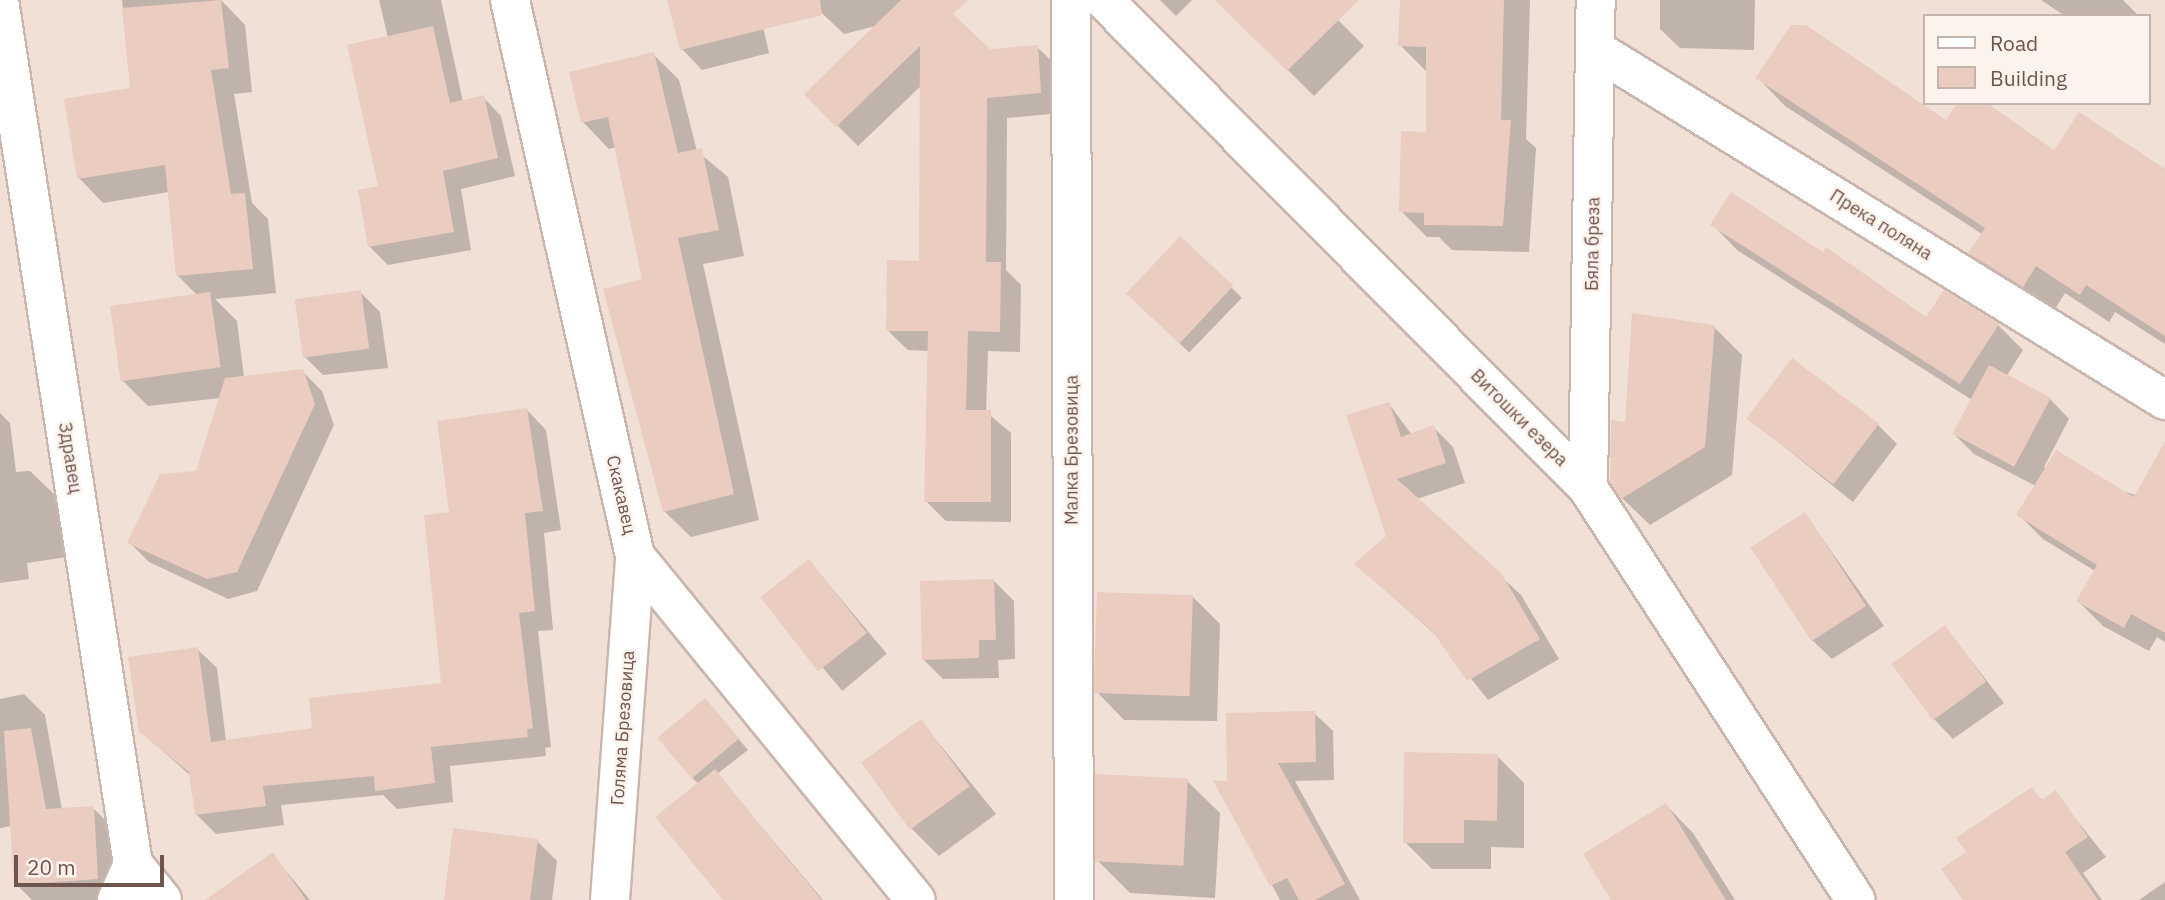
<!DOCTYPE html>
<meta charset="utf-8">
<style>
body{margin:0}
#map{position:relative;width:2165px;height:900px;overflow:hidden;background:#f9efe6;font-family:"IBM Plex Sans",sans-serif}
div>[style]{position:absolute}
.residential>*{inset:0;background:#f0e0d6}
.shadow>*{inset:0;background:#0003;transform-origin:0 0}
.building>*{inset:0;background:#ebccc1;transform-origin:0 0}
.roads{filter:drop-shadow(2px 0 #c9b6ae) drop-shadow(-2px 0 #c9b6ae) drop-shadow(0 2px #c9b6ae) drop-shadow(0 -2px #c9b6ae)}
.minor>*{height:38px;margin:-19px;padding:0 19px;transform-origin:19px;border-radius:19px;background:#fff}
span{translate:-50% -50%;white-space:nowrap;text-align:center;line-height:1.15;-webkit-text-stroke:5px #fcf3ec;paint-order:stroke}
.street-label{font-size:18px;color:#6f554e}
.legend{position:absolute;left:1923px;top:14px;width:228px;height:91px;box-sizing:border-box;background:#fcf3ec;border:2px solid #c4b4ad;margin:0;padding:9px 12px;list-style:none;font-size:21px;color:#6f554e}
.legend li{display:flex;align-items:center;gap:14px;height:35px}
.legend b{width:35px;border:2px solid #c4b4ad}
.scale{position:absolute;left:14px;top:855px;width:150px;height:32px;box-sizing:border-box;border:4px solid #6f554e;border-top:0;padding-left:9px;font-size:21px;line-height:24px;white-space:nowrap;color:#6f554e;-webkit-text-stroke:5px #fcf3ec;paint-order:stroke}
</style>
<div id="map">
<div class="residential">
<div style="clip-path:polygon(evenodd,0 0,2165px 0,2165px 900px,0 900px,0 0,1925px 16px,2149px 16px,2149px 103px,1925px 103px,1925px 16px)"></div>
</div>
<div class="shadow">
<div style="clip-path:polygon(122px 0,221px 0,245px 25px,252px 92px,234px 94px,252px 203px,268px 219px,276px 293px,215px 299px,237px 321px,244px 378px,302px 371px,322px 391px,334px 425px,257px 591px,228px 599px,149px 562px,129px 542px,197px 472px,220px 398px,148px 406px,121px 379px,197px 295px,177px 275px,169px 192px,103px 203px,79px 178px,132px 90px)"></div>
<div style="clip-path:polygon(379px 0,441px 0,463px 102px,483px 97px,501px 116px,515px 176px,461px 189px,471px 250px,388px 265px,370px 247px,380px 187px,388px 38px)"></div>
<div style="clip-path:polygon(669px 0,757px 0,769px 53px,702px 70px,682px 49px)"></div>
<div style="clip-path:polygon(808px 0,936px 0,989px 51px,1037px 47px,1058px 67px,1061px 113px,1007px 118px,1006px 270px,1021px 285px,1020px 352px,988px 351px,986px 412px,1011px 433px,1011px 522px,946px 521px,926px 501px,929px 351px,908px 350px,887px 330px,921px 262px,922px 85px,858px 146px,806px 94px,876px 26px,844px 34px)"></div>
<div style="clip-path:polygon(1160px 0,1192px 0,1176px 16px)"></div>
<div style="clip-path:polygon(1218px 0,1318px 0,1364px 46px,1314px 96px)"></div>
<div style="clip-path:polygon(1401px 0,1530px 0,1526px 139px,1536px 148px,1529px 252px,1452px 250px,1439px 237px,1427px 237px,1401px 211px,1428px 134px,1426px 71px,1400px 45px)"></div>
<div style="clip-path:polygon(1660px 0,1755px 0,1754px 50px,1680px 48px,1660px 29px)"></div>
<div style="clip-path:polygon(2041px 0,2123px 0,2137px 14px,2065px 16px)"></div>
<div style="clip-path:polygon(653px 54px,679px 80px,697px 151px,728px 177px,744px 256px,703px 264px,759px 520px,691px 537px,664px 511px,644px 281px,616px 147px,609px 149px,583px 122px)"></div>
<div style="clip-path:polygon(1757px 77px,2165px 179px,2165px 344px,2115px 312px,2109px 322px,2065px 293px,2052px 314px,1998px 281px,1970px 253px,1982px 234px,1785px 106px)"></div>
<div style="clip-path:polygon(1712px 224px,1927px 319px,1998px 325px,2023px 350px,2006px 377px,2050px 399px,2069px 419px,2044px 467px,2165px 504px,2165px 642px,2157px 637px,2149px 651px,2103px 626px,2078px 601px,2095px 571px,2043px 539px,2018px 514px,2036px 486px,1974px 454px,1954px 434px,1972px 400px,1737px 250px)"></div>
<div style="left:1180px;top:238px;width:86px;height:76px;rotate:44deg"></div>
<div style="clip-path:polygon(360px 292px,380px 312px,388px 368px,323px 375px,303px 355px)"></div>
<div style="clip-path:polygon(1714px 327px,1742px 355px,1732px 475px,1650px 525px,1622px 498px,1627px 424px)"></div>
<div style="clip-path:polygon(1389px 404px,1412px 435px,1433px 427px,1453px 447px,1465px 483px,1417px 499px,1521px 595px,1559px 659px,1488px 700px,1439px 638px,1356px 564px,1388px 536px)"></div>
<div style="clip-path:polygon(527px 410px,546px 430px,561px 530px,544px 533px,553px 630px,538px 631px,551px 747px,545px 748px,546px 756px,450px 766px,453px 802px,397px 809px,383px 795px,281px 805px,284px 825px,216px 834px,197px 815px,191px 776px,140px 731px,197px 649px,217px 668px,226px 741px,314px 729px,442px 685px,451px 513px)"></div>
<div style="clip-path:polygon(0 413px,10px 423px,16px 472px,30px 471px,60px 500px,67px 557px,27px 563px,29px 579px,0 583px)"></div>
<div style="clip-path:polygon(1748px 418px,1877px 424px,1897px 444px,1853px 502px)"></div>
<div style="clip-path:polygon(1805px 514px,1884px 626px,1832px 659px,1812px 640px)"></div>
<div style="left:809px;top:561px;width:121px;height:58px;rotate:50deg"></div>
<div style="clip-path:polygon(994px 581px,1014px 601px,1015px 659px,998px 660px,999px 678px,943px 679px,923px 659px)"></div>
<div style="clip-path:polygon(1192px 596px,1220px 624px,1217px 721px,1124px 720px,1097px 692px)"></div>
<div style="clip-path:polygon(1945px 627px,2004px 703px,1953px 739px,1934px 719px)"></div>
<div style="clip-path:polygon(24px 694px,45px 715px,62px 810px,93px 808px,114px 829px,118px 900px,32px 900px,16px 884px,12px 826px,0 828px,0 699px)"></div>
<div style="clip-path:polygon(705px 700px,748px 750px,717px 774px,823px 900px,725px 900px,699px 784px,691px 777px)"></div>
<div style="clip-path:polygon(1314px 713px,1333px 731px,1334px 780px,1295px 781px,1360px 900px,1280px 900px,1216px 782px,1229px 783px)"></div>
<div style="clip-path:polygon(921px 721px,996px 814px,939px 856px,912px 829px)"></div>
<div style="clip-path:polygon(1497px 756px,1524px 783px,1524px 848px,1491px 847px,1491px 869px,1432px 869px,1405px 842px)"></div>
<div style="clip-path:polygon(1187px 781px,1220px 813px,1215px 898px,1130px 893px,1097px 860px)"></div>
<div style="clip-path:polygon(2031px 789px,2043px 801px,2055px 793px,2106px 857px,2083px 873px,2102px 900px,1965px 900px,1969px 852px)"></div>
<div style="clip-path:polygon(1666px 805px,1693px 833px,1735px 900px,1614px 900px)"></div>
<div style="clip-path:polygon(537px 841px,557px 861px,552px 900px,446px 900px)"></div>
<div style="clip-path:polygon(273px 855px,310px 900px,210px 900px)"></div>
<div style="clip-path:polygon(2165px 882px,2165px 900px,2139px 900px)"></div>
</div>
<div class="building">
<div style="clip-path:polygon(221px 0,229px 68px,211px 70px,231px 194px,245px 193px,253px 269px,176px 276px,165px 165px,77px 179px,64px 99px,130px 88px,122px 8px)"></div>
<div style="clip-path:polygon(667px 0,820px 0,822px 15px,680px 50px)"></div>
<div style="clip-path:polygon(901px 0,968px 0,953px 14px,990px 49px,1038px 45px,1041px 93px,987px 98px,986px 262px,1001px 262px,1000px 332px,968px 331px,966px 410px,991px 410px,991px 502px,924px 502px,928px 331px,886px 331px,887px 260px,919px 261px,920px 46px,836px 127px,804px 94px)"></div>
<div style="clip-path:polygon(1215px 0,1359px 0,1287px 71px)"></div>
<div style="clip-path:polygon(1400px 0,1504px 0,1501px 120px,1511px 120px,1503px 226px,1424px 225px,1424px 213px,1399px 212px,1401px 131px,1426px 132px,1426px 47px,1398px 46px)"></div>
<div style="clip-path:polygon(1791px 25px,1806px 25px,1946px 120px,1957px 103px,1987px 103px,2054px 150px,2079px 112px,2165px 169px,2165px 336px,2086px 285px,2080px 295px,2036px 266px,2023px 287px,1968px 253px,1985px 228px,1755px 78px)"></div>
<div style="clip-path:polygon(433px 26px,450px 103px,484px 95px,498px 158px,443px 171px,454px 232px,368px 247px,358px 190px,378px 186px,347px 45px)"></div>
<div style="clip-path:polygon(654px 52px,678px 153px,702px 148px,719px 230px,678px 238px,734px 494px,663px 512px,603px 289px,642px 279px,608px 117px,581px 123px,569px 72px)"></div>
<div style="clip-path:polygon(1731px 192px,1823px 252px,1826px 247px,1926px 317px,1944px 290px,1999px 324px,1960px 384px,1710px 225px)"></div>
<div style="left:1180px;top:236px;width:73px;height:79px;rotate:43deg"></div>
<div style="left:361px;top:290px;width:59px;height:67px;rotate:82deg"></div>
<div style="left:210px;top:292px;width:76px;height:101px;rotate:82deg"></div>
<div style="clip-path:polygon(1632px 313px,1715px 325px,1705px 447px,1621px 499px,1610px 482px,1611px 420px,1625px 422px)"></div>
<div style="left:1792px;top:358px;width:109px;height:76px;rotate:37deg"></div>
<div style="left:1989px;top:365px;width:70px;height:78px;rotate:28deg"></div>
<div style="clip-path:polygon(303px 369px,315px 404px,237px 572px,207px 579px,127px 543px,160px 474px,196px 471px,225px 378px)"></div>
<div style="clip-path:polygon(1389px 402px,1401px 437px,1434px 425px,1446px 463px,1397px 479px,1501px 573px,1540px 639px,1467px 681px,1433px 632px,1354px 564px,1386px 536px,1346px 415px)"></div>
<div style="clip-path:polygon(527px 408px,543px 511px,525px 513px,535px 611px,519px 613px,533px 728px,527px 729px,528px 737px,431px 747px,435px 783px,375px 791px,374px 776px,263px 786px,266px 806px,195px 815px,189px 772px,139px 732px,128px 657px,198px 647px,211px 742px,312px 728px,309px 698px,441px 683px,424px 515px,449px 512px,437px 421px)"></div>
<div style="clip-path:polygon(2165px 441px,2165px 633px,2131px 614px,2124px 628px,2076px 601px,2097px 565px,2016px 515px,2056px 450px,2134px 497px)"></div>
<div style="left:1805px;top:512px;width:112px;height:65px;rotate:57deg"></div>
<div style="left:809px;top:559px;width:94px;height:62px;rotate:52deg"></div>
<div style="clip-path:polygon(994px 579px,996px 640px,979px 640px,979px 658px,922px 660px,920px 581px)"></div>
<div style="left:1097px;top:592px;width:96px;height:101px;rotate:2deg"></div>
<div style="left:1945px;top:625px;width:70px;height:66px;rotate:54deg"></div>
<div style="left:705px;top:698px;width:53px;height:62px;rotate:50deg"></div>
<div style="clip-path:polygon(1315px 711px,1316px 762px,1278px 763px,1345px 884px,1315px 900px,1299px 900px,1287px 878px,1270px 886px,1213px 780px,1227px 781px,1226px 713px)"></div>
<div style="left:921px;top:719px;width:83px;height:74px;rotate:54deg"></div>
<div style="clip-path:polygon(31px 728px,46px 809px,94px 806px,98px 879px,14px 885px,4px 731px)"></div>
<div style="clip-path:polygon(1404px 752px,1498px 754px,1497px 821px,1464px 820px,1464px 843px,1403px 843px)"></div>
<div style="clip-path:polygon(715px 769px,782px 852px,822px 900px,723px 900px,655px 817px)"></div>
<div style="left:1095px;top:774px;width:93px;height:87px;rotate:3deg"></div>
<div style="clip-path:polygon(2032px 787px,2041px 800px,2056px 790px,2088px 837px,2065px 852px,2098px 900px,1963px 900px,1941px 869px,1966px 852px,1956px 838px)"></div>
<div style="clip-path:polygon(1666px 803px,1726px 900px,1611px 900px,1583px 854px)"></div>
<div style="clip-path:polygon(453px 828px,538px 839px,530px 900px,444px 900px)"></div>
<div style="clip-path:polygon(273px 852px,306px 900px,205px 900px)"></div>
</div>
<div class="roads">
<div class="minor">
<div style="left:510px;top:0;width:570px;rotate:77.33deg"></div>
<div style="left:635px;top:556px;width:444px;rotate:50.8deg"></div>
<div style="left:1071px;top:0;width:900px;rotate:89.81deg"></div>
<div style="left:1104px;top:0;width:687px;rotate:45.24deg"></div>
<div style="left:1588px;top:488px;width:491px;rotate:57deg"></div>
<div style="left:0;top:7px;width:867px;rotate:81.18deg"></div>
<div style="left:133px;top:864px;width:46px;rotate:51.1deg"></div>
<div style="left:1596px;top:50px;width:668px;rotate:31.6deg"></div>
<div style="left:1588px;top:488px;width:488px;rotate:-89.1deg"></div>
<div style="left:117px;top:900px;width:39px;rotate:-66deg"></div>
<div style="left:610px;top:900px;width:345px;rotate:-85.8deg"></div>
</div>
</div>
<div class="street-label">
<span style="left:1881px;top:225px;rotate:32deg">Прека поляна</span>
<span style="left:1593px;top:244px;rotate:-89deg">Бяла бреза</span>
<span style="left:1519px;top:418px;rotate:45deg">Витошки езера</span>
<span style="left:1072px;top:450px;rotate:-90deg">Малка Брезовица</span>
<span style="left:70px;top:458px;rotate:81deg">Здравец</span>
<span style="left:621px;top:495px;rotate:77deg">Скакавец</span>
<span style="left:623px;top:728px;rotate:-86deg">Голяма Брезовица</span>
</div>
<ul class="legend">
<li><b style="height:9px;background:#fff"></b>Road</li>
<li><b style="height:19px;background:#ebccc1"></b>Building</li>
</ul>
<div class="scale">20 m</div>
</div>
